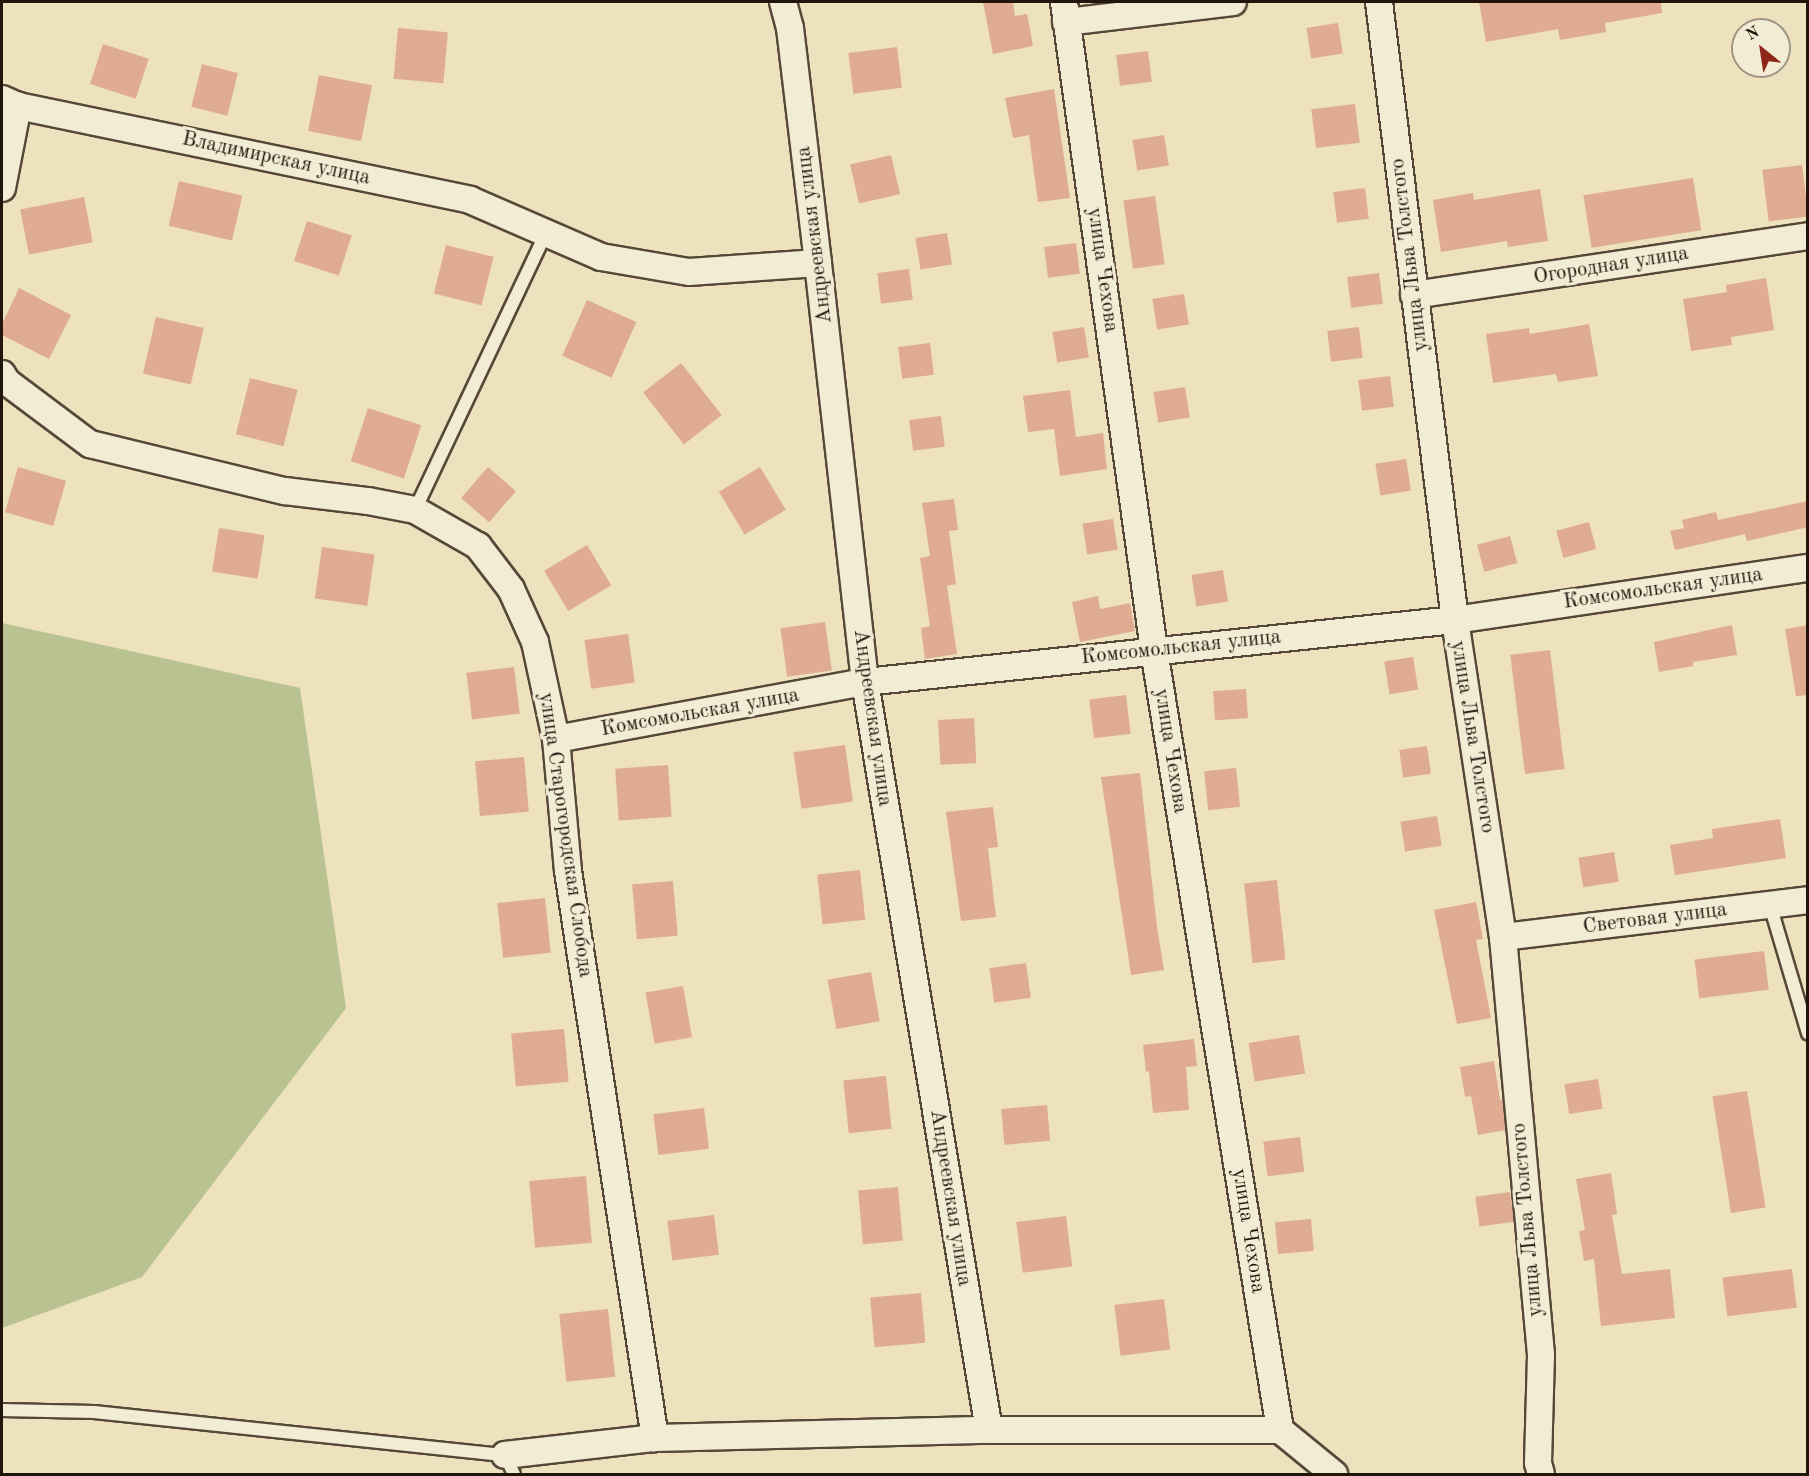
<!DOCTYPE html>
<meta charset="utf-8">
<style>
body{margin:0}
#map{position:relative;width:1809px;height:1476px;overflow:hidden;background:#ede1be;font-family:"Old Standard TT",serif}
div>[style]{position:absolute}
.green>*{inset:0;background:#b9c291}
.building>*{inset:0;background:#dfac91;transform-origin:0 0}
.roads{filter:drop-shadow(2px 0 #564838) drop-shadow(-2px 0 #564838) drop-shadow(0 2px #564838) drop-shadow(0 -2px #564838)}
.service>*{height:12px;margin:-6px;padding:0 6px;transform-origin:6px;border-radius:6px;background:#f3ecd5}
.minor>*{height:26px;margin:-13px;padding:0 13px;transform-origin:13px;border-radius:13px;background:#f3ecd5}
span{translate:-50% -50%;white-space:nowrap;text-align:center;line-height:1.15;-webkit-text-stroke:6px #f3ecd5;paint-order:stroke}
.street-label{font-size:21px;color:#23150c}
.frame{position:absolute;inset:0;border:3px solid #23150c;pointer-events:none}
.north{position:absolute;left:1731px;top:18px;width:60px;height:60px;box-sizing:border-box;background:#f3ecd5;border:2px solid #a09685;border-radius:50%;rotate:330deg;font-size:16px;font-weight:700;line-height:24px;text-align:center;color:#23150c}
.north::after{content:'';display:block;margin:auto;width:21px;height:27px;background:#8f2418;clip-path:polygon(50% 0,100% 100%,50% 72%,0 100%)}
</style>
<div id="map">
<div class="green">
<div style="clip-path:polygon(2px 623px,300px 688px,346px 1008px,142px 1277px,2px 1328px)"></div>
</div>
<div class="building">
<div style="clip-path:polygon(983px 2px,1013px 2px,1015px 16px,1027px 14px,1033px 46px,993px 54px)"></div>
<div style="clip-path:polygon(1479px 2px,1661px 2px,1662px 13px,1605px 23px,1606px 32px,1560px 40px,1558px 29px,1486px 42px)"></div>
<div style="left:1338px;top:23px;width:31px;height:32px;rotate:81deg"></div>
<div style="left:398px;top:28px;width:50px;height:51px;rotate:5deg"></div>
<div style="left:103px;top:44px;width:48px;height:42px;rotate:18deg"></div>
<div style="left:897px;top:47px;width:41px;height:49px;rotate:83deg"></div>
<div style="left:1148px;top:51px;width:31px;height:32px;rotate:83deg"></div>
<div style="left:202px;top:64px;width:37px;height:44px;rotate:14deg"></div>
<div style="left:319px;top:75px;width:54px;height:57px;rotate:11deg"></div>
<div style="clip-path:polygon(1054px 89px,1070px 198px,1038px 202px,1029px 135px,1013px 138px,1005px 98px)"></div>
<div style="left:1355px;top:104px;width:39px;height:44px;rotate:83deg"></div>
<div style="left:1164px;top:135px;width:31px;height:32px;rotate:81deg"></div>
<div style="left:891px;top:155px;width:40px;height:42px;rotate:77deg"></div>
<div style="left:1802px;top:165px;width:52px;height:40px;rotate:83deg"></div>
<div style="left:1693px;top:178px;width:53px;height:111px;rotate:81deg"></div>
<div style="left:179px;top:181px;width:65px;height:46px;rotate:13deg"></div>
<div style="left:1365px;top:188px;width:31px;height:32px;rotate:83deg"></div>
<div style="clip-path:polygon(1540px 189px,1548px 241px,1508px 247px,1507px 241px,1441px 252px,1433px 200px,1473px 193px,1474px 200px)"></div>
<div style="left:1155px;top:196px;width:69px;height:32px;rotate:82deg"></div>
<div style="left:84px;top:197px;width:46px;height:65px;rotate:79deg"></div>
<div style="left:307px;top:221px;width:47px;height:42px;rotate:18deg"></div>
<div style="left:947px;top:233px;width:32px;height:32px;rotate:81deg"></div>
<div style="left:1076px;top:243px;width:31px;height:32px;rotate:83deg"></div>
<div style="left:446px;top:245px;width:49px;height:50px;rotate:14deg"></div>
<div style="left:909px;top:269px;width:31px;height:32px;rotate:83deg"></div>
<div style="left:1379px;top:273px;width:31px;height:32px;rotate:83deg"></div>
<div style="clip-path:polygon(1766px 278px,1774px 330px,1731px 337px,1732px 345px,1691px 351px,1683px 299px,1727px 292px,1726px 285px)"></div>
<div style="clip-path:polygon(19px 288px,71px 315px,49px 359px,2px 335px,2px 324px)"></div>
<div style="left:1184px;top:294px;width:31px;height:32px;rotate:81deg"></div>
<div style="left:587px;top:300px;width:54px;height:61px;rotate:24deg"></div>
<div style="left:156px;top:317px;width:49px;height:58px;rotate:13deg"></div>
<div style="clip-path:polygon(1589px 324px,1598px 376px,1558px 382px,1556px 374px,1493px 383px,1486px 334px,1529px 328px,1530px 334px)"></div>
<div style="left:1084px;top:327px;width:31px;height:32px;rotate:81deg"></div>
<div style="left:1359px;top:327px;width:31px;height:32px;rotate:83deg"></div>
<div style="left:930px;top:343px;width:32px;height:32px;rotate:83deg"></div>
<div style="left:681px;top:363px;width:66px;height:48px;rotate:52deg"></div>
<div style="left:1390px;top:376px;width:31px;height:32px;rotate:83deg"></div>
<div style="left:250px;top:378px;width:49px;height:58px;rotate:14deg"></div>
<div style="left:1185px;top:387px;width:31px;height:32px;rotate:81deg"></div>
<div style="clip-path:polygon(1070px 390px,1076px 437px,1103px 433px,1107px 469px,1060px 476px,1054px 429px,1028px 432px,1023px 396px)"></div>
<div style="left:368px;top:408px;width:56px;height:56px;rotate:18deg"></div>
<div style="left:941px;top:416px;width:31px;height:32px;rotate:83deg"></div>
<div style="left:1406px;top:459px;width:32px;height:31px;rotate:81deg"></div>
<div style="left:18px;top:467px;width:50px;height:47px;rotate:16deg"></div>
<div style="left:488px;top:467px;width:37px;height:41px;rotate:41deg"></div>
<div style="left:760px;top:467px;width:50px;height:48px;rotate:59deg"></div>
<div style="clip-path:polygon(954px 499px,958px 530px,949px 531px,956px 584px,947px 586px,957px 654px,925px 659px,921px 628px,930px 626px,920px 558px,930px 556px,922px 503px)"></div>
<div style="clip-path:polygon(1808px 501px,1808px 527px,1747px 541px,1745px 534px,1675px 550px,1670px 531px,1684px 528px,1682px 520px,1716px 512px,1718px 520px)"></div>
<div style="left:1113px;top:519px;width:31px;height:31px;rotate:81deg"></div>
<div style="left:1589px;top:522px;width:28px;height:34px;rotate:75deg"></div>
<div style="left:219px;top:528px;width:46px;height:44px;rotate:9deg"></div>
<div style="left:1510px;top:536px;width:28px;height:34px;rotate:75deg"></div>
<div style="left:587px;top:545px;width:47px;height:50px;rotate:59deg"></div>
<div style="left:322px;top:547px;width:53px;height:52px;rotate:8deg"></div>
<div style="left:1223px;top:570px;width:32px;height:32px;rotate:81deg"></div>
<div style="clip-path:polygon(1098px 596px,1100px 609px,1130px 603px,1135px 631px,1080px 642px,1072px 602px)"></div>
<div style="left:825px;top:622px;width:49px;height:45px;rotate:82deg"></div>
<div style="clip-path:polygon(1732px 625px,1737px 655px,1693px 662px,1693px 666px,1659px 672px,1654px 642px)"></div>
<div style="clip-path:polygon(1808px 625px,1808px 695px,1796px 696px,1785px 629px)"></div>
<div style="left:628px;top:634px;width:49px;height:44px;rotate:82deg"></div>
<div style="left:1550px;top:650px;width:120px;height:40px;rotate:83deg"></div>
<div style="left:1413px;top:657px;width:33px;height:29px;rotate:81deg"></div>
<div style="left:514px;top:667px;width:47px;height:48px;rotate:83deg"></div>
<div style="left:1246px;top:689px;width:29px;height:33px;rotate:86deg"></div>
<div style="left:1126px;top:695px;width:39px;height:37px;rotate:83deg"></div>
<div style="left:974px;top:718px;width:45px;height:36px;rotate:87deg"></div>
<div style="left:845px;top:745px;width:57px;height:52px;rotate:82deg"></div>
<div style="left:1427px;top:746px;width:28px;height:28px;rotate:82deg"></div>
<div style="left:524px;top:757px;width:55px;height:49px;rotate:85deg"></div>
<div style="left:668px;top:765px;width:52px;height:53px;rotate:86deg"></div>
<div style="left:1236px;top:768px;width:39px;height:32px;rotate:84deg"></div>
<div style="clip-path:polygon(1140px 773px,1157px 927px,1164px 970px,1131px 975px,1101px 777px)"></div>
<div style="clip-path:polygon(993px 807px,998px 847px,988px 848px,996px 917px,961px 921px,946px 812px)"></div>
<div style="left:1437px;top:816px;width:30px;height:37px;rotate:81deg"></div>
<div style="clip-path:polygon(1780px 819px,1786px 858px,1675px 875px,1670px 845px,1713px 838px,1712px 829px)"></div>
<div style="left:1614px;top:852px;width:30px;height:36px;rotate:81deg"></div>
<div style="left:860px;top:870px;width:50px;height:43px;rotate:84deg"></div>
<div style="left:1277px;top:880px;width:80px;height:33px;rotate:84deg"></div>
<div style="left:673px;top:881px;width:55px;height:41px;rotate:85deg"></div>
<div style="left:545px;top:898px;width:55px;height:48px;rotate:84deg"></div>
<div style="clip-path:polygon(1476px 902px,1483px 939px,1476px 940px,1491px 1018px,1457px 1024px,1434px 910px)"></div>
<div style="left:1764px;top:951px;width:39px;height:70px;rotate:83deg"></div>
<div style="left:1026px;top:963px;width:35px;height:37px;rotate:82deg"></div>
<div style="left:871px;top:972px;width:50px;height:44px;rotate:80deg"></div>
<div style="left:683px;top:986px;width:52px;height:38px;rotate:80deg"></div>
<div style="left:564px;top:1029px;width:53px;height:53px;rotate:85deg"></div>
<div style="left:1299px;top:1035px;width:39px;height:51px;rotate:81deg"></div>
<div style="clip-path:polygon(1194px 1039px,1197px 1066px,1186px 1067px,1189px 1110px,1153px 1113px,1149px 1071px,1146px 1072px,1143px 1045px)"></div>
<div style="clip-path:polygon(1494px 1061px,1500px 1100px,1503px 1100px,1506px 1130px,1478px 1135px,1471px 1096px,1465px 1097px,1460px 1067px)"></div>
<div style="left:886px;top:1076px;width:53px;height:43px;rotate:84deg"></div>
<div style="left:1598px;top:1079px;width:30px;height:34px;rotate:81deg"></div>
<div style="left:1747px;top:1091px;width:118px;height:35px;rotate:81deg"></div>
<div style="left:1047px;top:1105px;width:36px;height:46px;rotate:85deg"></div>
<div style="left:704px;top:1108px;width:41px;height:51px;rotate:83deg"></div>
<div style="left:1300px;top:1137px;width:35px;height:37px;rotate:83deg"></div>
<div style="clip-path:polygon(1611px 1173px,1617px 1214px,1612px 1215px,1622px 1274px,1670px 1269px,1675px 1318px,1601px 1326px,1594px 1259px,1584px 1261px,1579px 1231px,1585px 1230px,1576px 1179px)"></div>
<div style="left:586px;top:1176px;width:67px;height:57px;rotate:85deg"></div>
<div style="left:898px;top:1187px;width:54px;height:40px;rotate:85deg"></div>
<div style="left:1510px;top:1192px;width:30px;height:35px;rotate:82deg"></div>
<div style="left:714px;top:1215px;width:40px;height:47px;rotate:83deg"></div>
<div style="left:1066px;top:1216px;width:51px;height:50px;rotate:83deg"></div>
<div style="left:1311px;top:1219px;width:32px;height:36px;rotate:85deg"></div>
<div style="left:1792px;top:1269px;width:39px;height:70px;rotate:83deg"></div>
<div style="left:921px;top:1293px;width:50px;height:51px;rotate:85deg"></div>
<div style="left:1164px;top:1299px;width:51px;height:50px;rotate:83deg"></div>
<div style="left:608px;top:1309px;width:68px;height:49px;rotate:84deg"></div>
</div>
<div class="roads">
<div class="service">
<div style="left:415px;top:510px;width:309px;rotate:-64.7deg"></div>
<div style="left:1770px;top:905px;width:134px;rotate:73.5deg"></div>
<div style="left:2px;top:1410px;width:92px;rotate:1.2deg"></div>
<div style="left:94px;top:1412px;width:413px;rotate:6deg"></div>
<div style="left:505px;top:1455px;width:21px;rotate:65deg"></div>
</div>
<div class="minor">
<div style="left:783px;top:2px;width:27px;rotate:75deg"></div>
<div style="left:790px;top:28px;width:237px;rotate:83.2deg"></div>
<div style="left:818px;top:263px;width:422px;rotate:83.6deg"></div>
<div style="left:865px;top:682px;width:758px;rotate:80.59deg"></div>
<div style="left:1064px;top:2px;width:654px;rotate:82.09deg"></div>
<div style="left:1154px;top:650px;width:790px;rotate:80.82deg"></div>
<div style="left:1280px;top:1430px;width:70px;rotate:39.2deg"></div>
<div style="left:1379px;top:2px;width:623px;rotate:82.99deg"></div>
<div style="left:1455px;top:620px;width:321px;rotate:81.4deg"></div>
<div style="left:1503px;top:937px;width:420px;rotate:84.8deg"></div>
<div style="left:1541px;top:1355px;width:108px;rotate:91.6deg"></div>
<div style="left:1538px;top:1463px;width:11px;rotate:75deg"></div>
<div style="left:1066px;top:22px;width:168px;rotate:-6.8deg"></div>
<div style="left:2px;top:99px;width:17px;rotate:24deg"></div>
<div style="left:18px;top:106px;width:462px;rotate:11.7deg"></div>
<div style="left:470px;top:200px;width:143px;rotate:23.5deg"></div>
<div style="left:601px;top:257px;width:89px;rotate:9.7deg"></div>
<div style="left:689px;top:272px;width:129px;rotate:-4deg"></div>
<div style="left:2px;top:188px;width:84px;rotate:-79deg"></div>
<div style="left:1414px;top:295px;width:398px;rotate:-8.5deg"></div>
<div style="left:2px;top:374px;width:9px;rotate:58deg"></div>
<div style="left:7px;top:382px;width:104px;rotate:36.8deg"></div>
<div style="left:90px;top:444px;width:201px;rotate:13.6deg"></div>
<div style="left:285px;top:491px;width:84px;rotate:6.9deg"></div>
<div style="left:368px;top:501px;width:48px;rotate:10.8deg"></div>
<div style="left:415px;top:510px;width:73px;rotate:29.7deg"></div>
<div style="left:478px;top:546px;width:54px;rotate:52.5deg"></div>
<div style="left:511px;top:589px;width:58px;rotate:65.6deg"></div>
<div style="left:535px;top:642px;width:99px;rotate:77.8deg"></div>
<div style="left:556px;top:739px;width:133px;rotate:84.8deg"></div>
<div style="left:568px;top:871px;width:574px;rotate:81.28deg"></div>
<div style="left:556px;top:739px;width:314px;rotate:-10.5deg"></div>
<div style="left:865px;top:682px;width:593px;rotate:-6deg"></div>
<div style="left:1455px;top:620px;width:357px;rotate:-8.4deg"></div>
<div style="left:1503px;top:937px;width:307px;rotate:-6.9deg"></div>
<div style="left:505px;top:1455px;width:151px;rotate:-6.5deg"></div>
<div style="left:655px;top:1438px;width:334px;rotate:-1.4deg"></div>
<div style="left:989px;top:1430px;width:291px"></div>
</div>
</div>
<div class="street-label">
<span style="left:276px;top:159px;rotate:12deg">Владимирская улица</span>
<span style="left:815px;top:235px;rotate:-97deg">Андреевская улица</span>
<span style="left:1410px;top:255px;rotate:-97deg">улица Льва Толстого</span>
<span style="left:1611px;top:266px;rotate:-9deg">Огородная улица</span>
<span style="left:1102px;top:270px;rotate:82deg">улица Чехова</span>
<span style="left:1663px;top:589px;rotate:-8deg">Комсомольская улица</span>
<span style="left:1181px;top:648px;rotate:-6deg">Комсомольская улица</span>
<span style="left:700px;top:713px;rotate:-10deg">Комсомольская улица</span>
<span style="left:872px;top:718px;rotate:82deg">Андреевская улица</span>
<span style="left:1472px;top:737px;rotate:81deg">улица Льва Толстого</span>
<span style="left:1170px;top:751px;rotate:81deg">улица Чехова</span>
<span style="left:565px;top:835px;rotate:82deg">улица Старогородская Слобода</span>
<span style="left:1655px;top:919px;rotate:-7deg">Световая улица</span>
<span style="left:950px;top:1198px;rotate:81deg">Андреевская улица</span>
<span style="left:1528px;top:1220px;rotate:-95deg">улица Льва Толстого</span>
<span style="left:1248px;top:1231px;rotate:81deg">улица Чехова</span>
</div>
<div class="frame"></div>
<div class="north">N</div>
</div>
